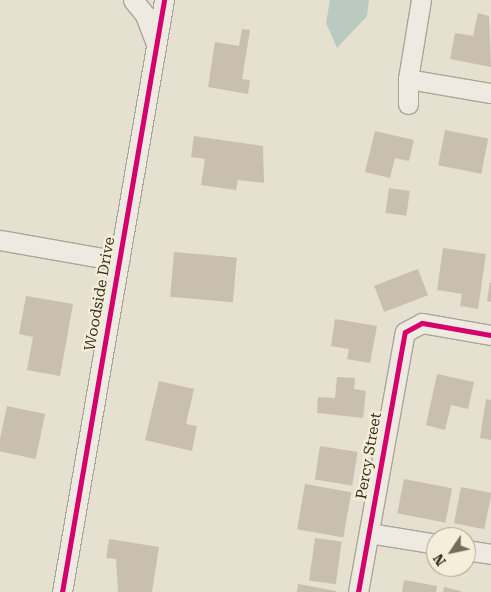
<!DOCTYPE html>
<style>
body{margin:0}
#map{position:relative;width:491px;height:592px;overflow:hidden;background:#e5e0d0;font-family:"Roboto Serif",serif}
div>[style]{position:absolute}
.water>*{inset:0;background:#bbcac1}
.building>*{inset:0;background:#c8bfb1;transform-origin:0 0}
.roads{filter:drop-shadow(1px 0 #aaa599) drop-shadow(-1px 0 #aaa599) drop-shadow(0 1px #aaa599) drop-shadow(0 -1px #aaa599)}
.minor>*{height:19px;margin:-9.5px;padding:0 9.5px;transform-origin:9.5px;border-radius:9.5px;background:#eeeae2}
.cycleway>*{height:5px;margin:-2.5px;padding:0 2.5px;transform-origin:2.5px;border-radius:2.5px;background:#d6006c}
span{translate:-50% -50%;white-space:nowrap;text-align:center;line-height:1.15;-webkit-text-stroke:4.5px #f5eed8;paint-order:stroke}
.street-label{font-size:15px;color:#392e21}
.north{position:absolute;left:426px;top:527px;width:50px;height:50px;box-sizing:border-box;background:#f5eed8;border:1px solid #aaa18f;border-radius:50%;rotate:236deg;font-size:14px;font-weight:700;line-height:20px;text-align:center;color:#392e21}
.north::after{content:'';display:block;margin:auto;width:18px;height:22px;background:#756c5e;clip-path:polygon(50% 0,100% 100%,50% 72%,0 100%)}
</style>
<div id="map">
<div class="water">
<div style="clip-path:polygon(330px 0,369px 0,367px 16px,337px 48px,326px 23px)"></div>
</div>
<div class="building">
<div style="clip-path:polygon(478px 13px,489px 16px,491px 67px,450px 59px,455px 33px,473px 36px)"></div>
<div style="clip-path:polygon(242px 29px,250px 30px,242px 79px,250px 80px,248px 94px,208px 87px,215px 42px,239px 46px)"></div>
<div style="left:445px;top:130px;width:44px;height:36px;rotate:11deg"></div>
<div style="clip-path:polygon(375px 131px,414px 140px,409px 161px,395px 158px,390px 178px,365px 172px)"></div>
<div style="clip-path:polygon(194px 136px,263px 146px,264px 183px,238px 180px,236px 190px,201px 185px,205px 159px,191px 157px)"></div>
<div style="left:389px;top:188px;width:21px;height:25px;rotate:8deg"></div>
<div style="clip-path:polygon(443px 248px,486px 254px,478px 309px,460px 306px,462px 294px,437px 290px)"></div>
<div style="left:174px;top:252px;width:63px;height:45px;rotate:5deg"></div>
<div style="left:418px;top:269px;width:28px;height:47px;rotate:69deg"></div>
<div style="clip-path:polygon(490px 282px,491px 283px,491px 302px,487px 301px)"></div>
<div style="clip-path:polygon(26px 296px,73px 304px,60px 376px,27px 370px,33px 337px,19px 334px)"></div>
<div style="clip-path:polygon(335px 319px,377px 326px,370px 363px,347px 359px,349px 349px,331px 346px)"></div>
<div style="clip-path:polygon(437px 374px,474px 382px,468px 409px,451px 405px,445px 430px,426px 425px)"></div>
<div style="clip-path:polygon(337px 377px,355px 378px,354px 389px,366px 391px,363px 418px,317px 413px,318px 397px,335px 398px)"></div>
<div style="clip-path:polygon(159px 381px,194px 389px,186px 424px,197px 426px,192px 451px,145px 440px)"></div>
<div style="clip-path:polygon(486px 399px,491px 400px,491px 440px,480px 438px)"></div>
<div style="left:7px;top:406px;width:39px;height:46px;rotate:12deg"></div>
<div style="left:320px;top:446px;width:38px;height:34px;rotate:9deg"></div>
<div style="left:404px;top:479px;width:49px;height:35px;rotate:11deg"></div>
<div style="left:305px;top:484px;width:47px;height:46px;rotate:10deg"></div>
<div style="left:461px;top:487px;width:31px;height:37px;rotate:11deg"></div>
<div style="left:315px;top:538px;width:27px;height:43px;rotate:8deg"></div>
<div style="clip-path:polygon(109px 539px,159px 547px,152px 592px,118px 592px,116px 559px,106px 558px)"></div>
<div style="clip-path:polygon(404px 580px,437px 586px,436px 592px,402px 592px)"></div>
<div style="clip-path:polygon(298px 584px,336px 591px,336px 592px,297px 592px)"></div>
<div style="clip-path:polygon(444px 587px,461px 591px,461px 592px,443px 592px)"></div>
</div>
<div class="roads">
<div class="minor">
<div style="left:133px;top:0;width:19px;rotate:51deg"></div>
<div style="left:145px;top:15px;width:30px;rotate:69deg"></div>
<div style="left:408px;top:79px;width:84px;rotate:9.6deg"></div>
<div style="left:408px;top:104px;width:25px;rotate:-90deg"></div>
<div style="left:408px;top:79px;width:80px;rotate:-80.7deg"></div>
<div style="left:0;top:240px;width:121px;rotate:10deg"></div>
<div style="left:369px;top:533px;width:68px;rotate:9.3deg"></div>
<div style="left:466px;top:550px;width:25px;rotate:9deg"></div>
<div style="left:62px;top:592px;width:601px;rotate:-80.22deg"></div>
<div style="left:358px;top:592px;width:264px;rotate:-79.8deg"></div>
<div style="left:405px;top:332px;width:19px;rotate:-28deg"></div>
<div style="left:422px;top:323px;width:70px;rotate:9.9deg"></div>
</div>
</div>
<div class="cycleway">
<div style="left:62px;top:592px;width:601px;rotate:-80.22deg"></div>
<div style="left:358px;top:592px;width:264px;rotate:-79.8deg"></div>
<div style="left:405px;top:332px;width:19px;rotate:-28deg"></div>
<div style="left:422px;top:323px;width:70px;rotate:9.9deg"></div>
</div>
<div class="street-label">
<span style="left:100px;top:294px;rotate:-80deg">Woodside Drive</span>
<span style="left:369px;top:456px;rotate:-80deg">Percy Street</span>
</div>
<div class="north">N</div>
</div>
